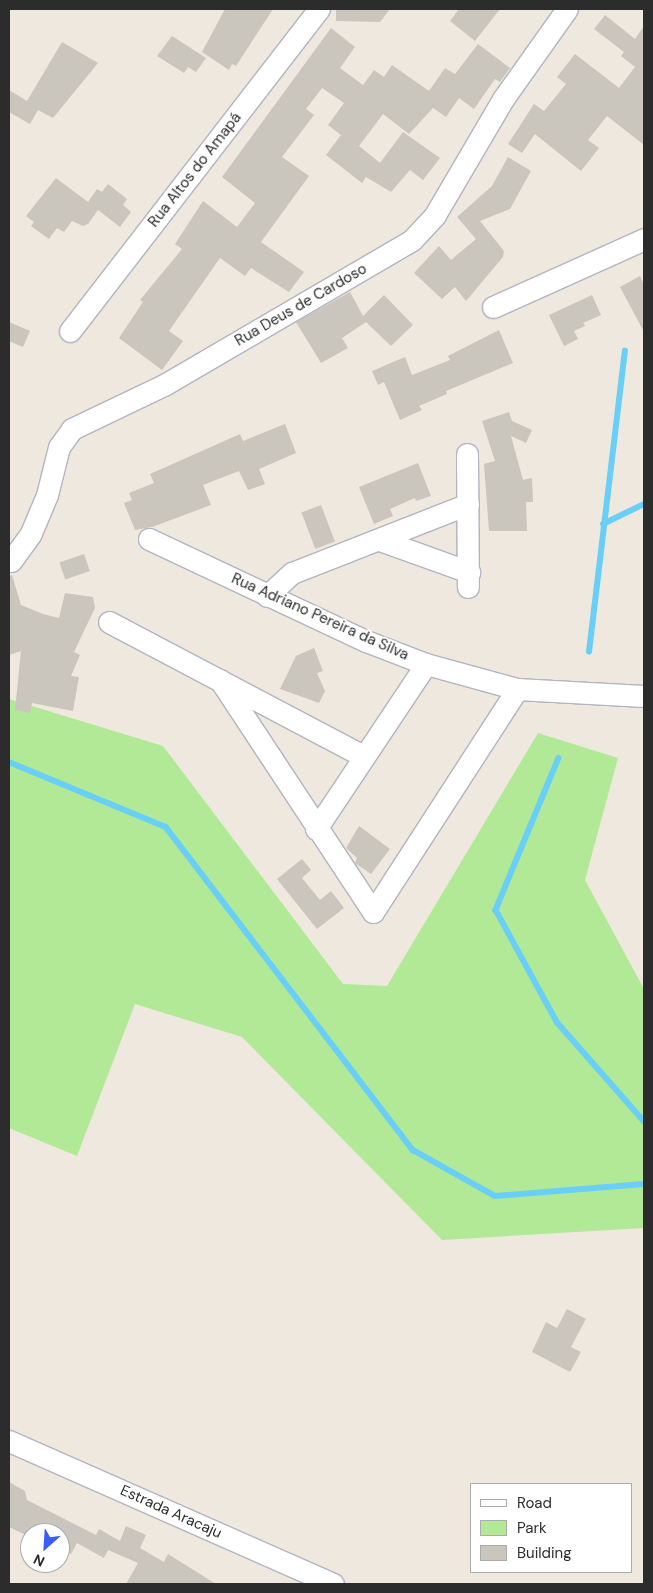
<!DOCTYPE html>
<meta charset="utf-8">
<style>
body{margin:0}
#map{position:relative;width:653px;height:1593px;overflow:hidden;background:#efe8de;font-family:"DM Sans",sans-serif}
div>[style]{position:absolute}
.green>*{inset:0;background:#b1e997}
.stream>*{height:5.5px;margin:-2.75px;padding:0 2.75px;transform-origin:2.75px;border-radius:2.75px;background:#6acff7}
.building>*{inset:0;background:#cac5bd;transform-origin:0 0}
.roads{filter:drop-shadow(1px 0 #b2b4c1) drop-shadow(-1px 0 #b2b4c1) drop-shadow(0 1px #b2b4c1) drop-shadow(0 -1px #b2b4c1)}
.street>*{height:21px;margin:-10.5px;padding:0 10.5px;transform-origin:10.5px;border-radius:10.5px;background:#fff}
span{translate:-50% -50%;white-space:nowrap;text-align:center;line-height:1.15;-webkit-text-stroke:4px #fff;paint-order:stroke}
.street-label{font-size:15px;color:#2c2c2c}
.frame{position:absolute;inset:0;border:10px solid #2c2c2c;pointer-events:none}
.legend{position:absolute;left:470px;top:1483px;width:162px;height:90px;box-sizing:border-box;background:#fff;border:1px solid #ababab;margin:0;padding:6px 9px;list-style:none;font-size:15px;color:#2c2c2c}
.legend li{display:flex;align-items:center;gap:10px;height:25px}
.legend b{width:25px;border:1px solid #ababab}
.north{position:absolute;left:20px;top:1523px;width:50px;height:50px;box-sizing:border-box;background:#fff;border:1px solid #ababab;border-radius:50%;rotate:206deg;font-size:14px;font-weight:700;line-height:20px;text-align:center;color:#2c2c2c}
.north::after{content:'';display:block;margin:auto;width:18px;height:22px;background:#3a5cff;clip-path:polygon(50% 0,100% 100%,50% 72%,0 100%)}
</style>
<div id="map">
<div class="green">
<div style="clip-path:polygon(9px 699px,163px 746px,343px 984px,387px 986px,538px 733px,618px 758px,585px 880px,644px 989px,644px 1228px,442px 1240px,242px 1037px,135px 1004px,77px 1156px,9px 1128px)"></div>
</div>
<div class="stream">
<div style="left:603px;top:524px;width:46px;rotate:-26deg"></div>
<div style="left:589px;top:652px;width:303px;rotate:-83.2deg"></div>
<div style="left:559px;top:758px;width:165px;rotate:112.5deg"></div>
<div style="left:496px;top:910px;width:128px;rotate:61.4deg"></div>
<div style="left:557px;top:1022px;width:132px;rotate:48.7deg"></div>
<div style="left:9px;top:762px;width:170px;rotate:22.5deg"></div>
<div style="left:166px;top:827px;width:407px;rotate:52.6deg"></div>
<div style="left:413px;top:1150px;width:94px;rotate:29.3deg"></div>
<div style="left:495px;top:1196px;width:149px;rotate:-4.6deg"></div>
</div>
<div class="building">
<div style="clip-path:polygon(225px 9px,273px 9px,236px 66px,232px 64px,229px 70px,202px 52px)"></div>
<div style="clip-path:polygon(336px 9px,390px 9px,380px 22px,336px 21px)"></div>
<div style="clip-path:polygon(459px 9px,500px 9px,475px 41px,450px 21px)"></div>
<div style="clip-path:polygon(605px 15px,635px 39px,644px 26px,644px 145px,607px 116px,588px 140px,599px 148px,581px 171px,535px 134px,522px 153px,508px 144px,534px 104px,544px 111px,566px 84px,557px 77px,575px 54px,619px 88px,635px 67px,621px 56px,624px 52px,594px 29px)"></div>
<div style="clip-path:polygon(331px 28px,355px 47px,340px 68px,363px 85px,374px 70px,384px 77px,392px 65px,429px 91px,445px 68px,455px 74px,478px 44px,510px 68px,500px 82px,495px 79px,474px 109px,459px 98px,446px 117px,433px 108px,409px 134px,383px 114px,359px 146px,380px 163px,403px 132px,440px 158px,423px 180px,410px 170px,391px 192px,366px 177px,362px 183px,326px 155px,341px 135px,328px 125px,344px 103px,322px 88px,306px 109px,314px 115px,282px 157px,309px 176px,261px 242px,304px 272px,289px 292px,251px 268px,245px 276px,220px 258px,169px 331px,183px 341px,162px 370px,119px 338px,143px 302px,140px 300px,182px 249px,175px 244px,203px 201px,237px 227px,255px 203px,222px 177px)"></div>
<div style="clip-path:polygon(172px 36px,206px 58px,196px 72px,188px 67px,184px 73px,157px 56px)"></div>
<div style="clip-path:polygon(62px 42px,98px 63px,53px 118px,38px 110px,30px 124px,9px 112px,9px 90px,27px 101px)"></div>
<div style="clip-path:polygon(508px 157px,531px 171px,510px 209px,480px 221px,504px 251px,503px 257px,466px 301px,455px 287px,442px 299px,414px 273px,439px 246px,451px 260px,476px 239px,457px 217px,492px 186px)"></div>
<div style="clip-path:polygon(56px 178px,88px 202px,97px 189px,102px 192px,108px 184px,127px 199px,123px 205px,131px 212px,120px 227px,98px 210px,88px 224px,83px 226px,72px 221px,64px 232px,57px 228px,49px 239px,31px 226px,34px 222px,26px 216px)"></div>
<div style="clip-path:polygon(640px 276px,644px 285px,644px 332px,620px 287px)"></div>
<div style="clip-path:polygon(350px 292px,363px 316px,384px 295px,413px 325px,391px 346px,366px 322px,342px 338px,348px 348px,321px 363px,296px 322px)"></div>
<div style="clip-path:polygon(592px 295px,601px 315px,583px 323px,585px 326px,574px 331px,578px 339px,564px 346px,549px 315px)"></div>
<div style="clip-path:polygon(9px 322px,30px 331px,23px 347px,9px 341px)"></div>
<div style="clip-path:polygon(499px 330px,513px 363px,446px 391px,447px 394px,419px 406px,422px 410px,400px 420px,384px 382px,378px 385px,372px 371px,405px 357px,412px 375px,450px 360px,448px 356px)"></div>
<div style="clip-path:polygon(509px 412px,512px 421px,532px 430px,526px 443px,511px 436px,523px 480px,532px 478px,533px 502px,526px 502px,527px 531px,489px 531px,484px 464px,495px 461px,482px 421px)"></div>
<div style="clip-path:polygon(285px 424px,296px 453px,259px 469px,265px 484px,248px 490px,239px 471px,203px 485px,211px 505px,152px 527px,135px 530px,124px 503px,132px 500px,129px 493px,154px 483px,150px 474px,240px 434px,243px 441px)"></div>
<div style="clip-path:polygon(418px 463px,431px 496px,416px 501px,415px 498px,390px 509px,393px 516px,374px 524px,359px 487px)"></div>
<div style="left:321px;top:505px;width:39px;height:21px;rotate:69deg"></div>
<div style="left:84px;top:554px;width:18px;height:26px;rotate:71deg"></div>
<div style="clip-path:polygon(12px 575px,21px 605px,43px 614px,59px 618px,65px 593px,93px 597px,95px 608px,74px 652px,80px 655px,71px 676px,79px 677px,73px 711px,32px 703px,30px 713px,15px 710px,21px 651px,9px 655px,9px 576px)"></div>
<div style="clip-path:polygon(314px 648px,323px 671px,317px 673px,325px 691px,319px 703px,280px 689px,296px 656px)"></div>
<div style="clip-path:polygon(359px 826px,390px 849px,371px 874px,355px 863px,357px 858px,346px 848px)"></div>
<div style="clip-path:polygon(302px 859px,311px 870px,302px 878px,320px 900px,331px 891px,344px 908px,317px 929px,277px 879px)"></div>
<div style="clip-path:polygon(567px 1309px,586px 1319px,571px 1347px,581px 1352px,570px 1372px,532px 1352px,546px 1322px,557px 1328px)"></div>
<div style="clip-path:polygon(9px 1482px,25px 1491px,27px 1500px,96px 1535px,99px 1529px,120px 1541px,126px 1526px,146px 1535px,140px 1548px,164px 1562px,168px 1554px,216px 1584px,126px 1584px,138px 1563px,108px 1550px,104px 1558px,77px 1543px,71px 1554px,60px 1548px,60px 1533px,30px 1533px,30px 1537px,9px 1527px)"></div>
</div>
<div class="roads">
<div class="street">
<div style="left:493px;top:307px;width:166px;rotate:-24.2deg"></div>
<div style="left:70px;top:331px;width:407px;rotate:-52.3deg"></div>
<div style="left:467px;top:454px;width:133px;rotate:89.6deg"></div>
<div style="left:149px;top:539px;width:240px;rotate:25.2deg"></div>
<div style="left:366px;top:641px;width:64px;rotate:21deg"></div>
<div style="left:426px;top:664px;width:94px;rotate:15.4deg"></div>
<div style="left:517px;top:689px;width:127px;rotate:3.2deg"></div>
<div style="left:380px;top:540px;width:95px;rotate:19.8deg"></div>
<div style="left:11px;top:561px;width:34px;rotate:-54deg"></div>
<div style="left:31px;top:533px;width:41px;rotate:-67.2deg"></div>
<div style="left:47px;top:495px;width:49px;rotate:-76deg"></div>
<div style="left:59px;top:447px;width:22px;rotate:-54deg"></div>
<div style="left:72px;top:429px;width:102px;rotate:-25.6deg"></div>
<div style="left:164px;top:385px;width:287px;rotate:-30.3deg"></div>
<div style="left:412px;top:240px;width:34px;rotate:-47deg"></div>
<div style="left:435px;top:215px;width:134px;rotate:-59.6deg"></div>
<div style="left:503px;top:99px;width:110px;rotate:-54.6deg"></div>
<div style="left:267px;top:596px;width:34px;rotate:-43deg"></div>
<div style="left:292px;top:573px;width:189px;rotate:-21.4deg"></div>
<div style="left:109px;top:622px;width:287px;rotate:27.8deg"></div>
<div style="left:220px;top:680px;width:278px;rotate:56.6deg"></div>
<div style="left:373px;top:912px;width:265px;rotate:-57.1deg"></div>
<div style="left:316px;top:829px;width:198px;rotate:-56.3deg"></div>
<div style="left:9px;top:1441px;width:354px;rotate:23.8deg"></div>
</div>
</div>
<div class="street-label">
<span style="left:195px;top:170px;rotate:-52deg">Rua Altos do Amapá</span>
<span style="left:301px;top:305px;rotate:-30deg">Rua Deus de Cardoso</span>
<span style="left:320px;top:617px;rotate:24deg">Rua Adriano Pereira da Silva</span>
<span style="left:171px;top:1512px;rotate:24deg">Estrada Aracaju</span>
</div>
<div class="frame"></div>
<ul class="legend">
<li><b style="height:6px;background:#fff"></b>Road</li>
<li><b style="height:14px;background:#b1e997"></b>Park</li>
<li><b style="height:14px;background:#cac5bd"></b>Building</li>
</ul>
<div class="north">N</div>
</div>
